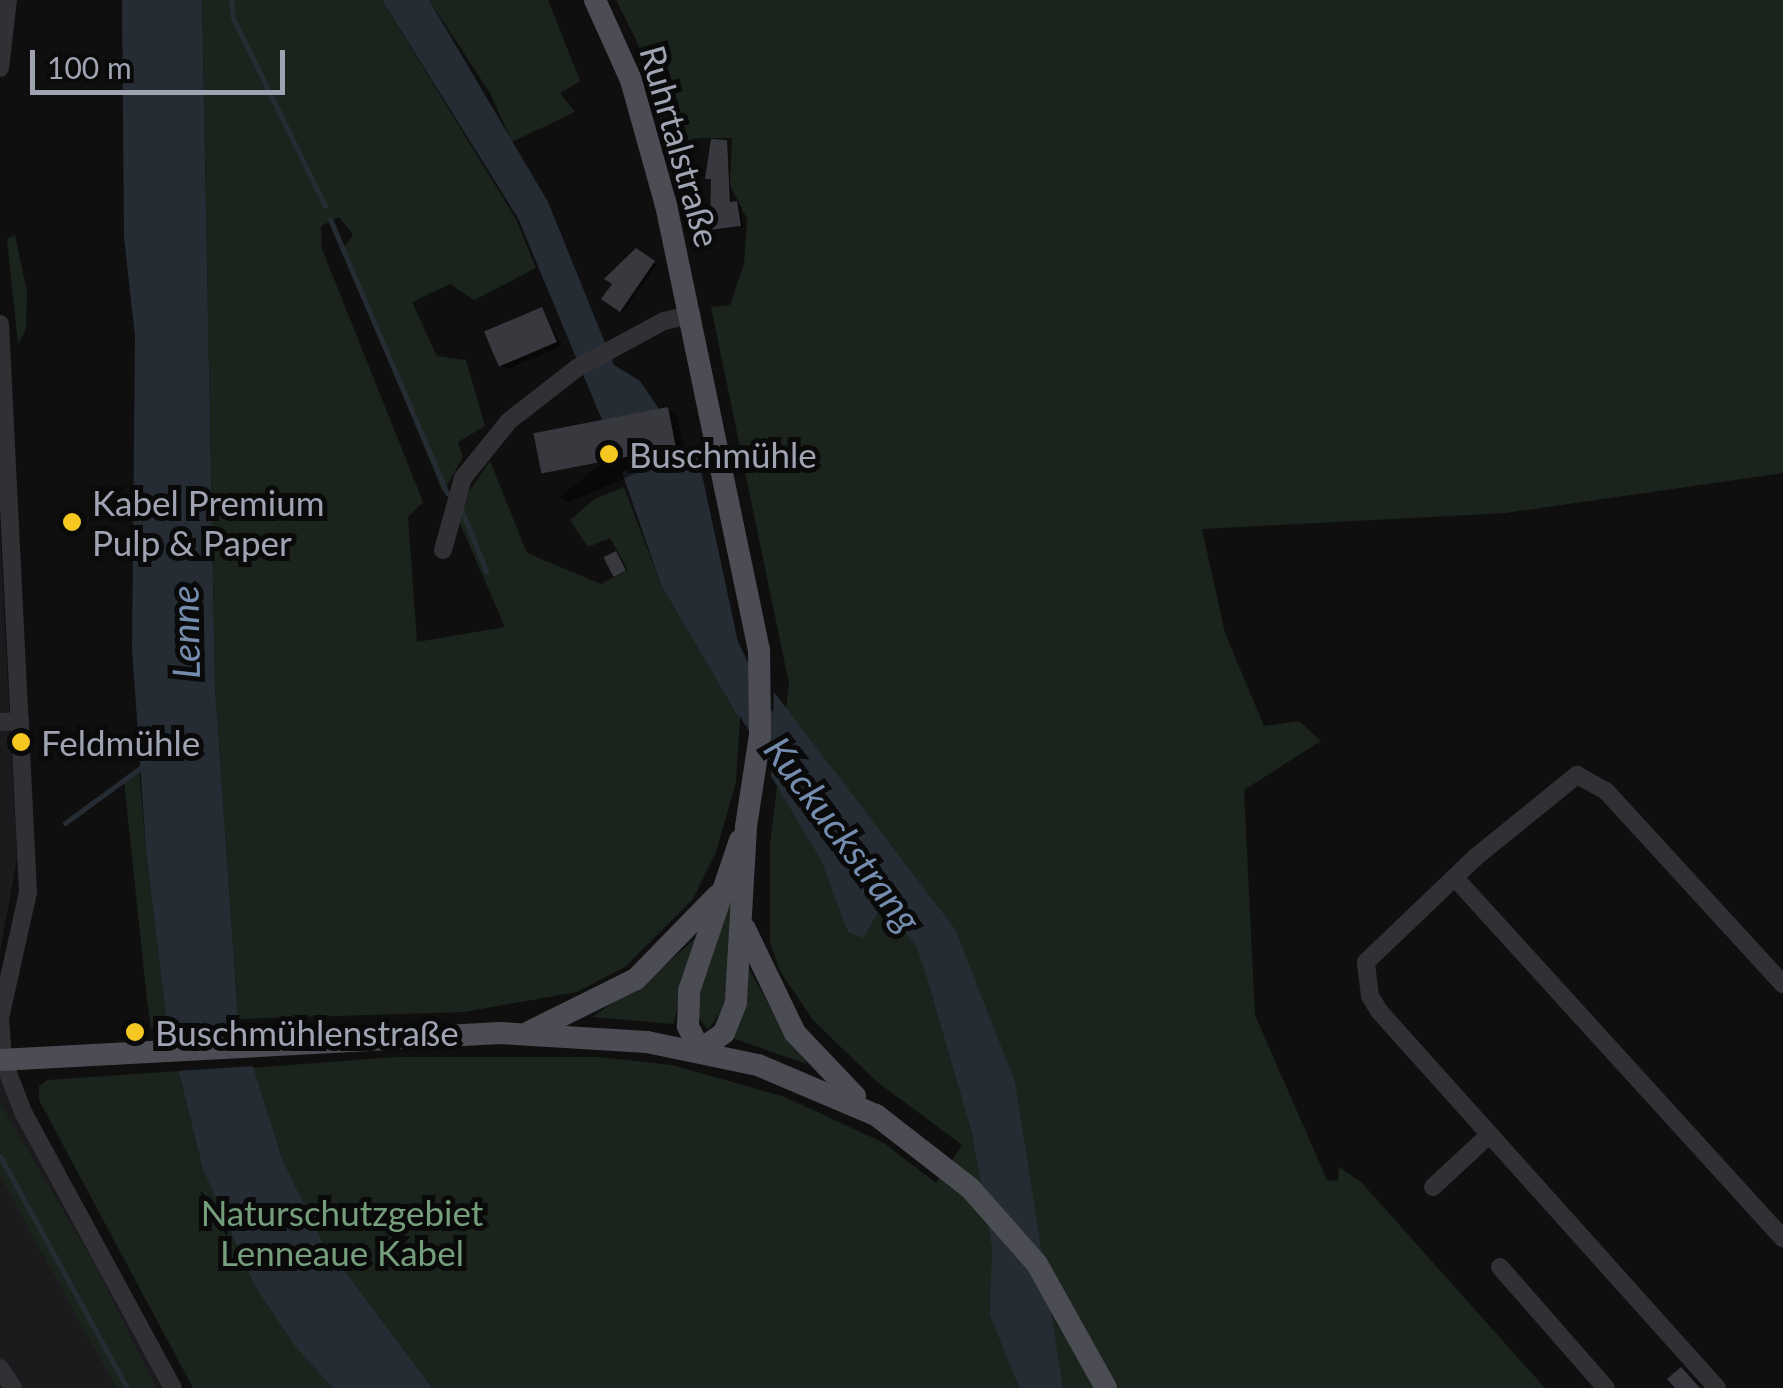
<!DOCTYPE html>
<meta charset="utf-8">
<style>
body{margin:0}
#map{position:relative;width:1783px;height:1388px;overflow:hidden;background:#0f0f10;font-family:Lato,sans-serif}
div>[style]{position:absolute}
.built>*{inset:0;background:#1b1b1d}
.green>*{inset:0;background:#1b231d}
.water>*{inset:0;background:#252c34}
.pier>*{inset:0;background:#0f0f10}
.shadow>*{inset:0;background:#0007;transform-origin:0 0}
.stream>*{height:5px;margin:-2.5px;padding:0 2.5px;transform-origin:2.5px;border-radius:2.5px;background:#252c34}
.river>*{height:30px;margin:-15px;padding:0 15px;transform-origin:15px;border-radius:15px;background:#252c34}
.building>*{inset:0;background:#38393e;transform-origin:0 0}
.minor>*{height:18px;margin:-9px;padding:0 9px;transform-origin:9px;border-radius:9px;background:#303035}
.major>*{height:22px;margin:-11px;padding:0 11px;transform-origin:11px;border-radius:11px;background:#4c4d54}
.dots>*{width:28px;height:28px;translate:-50% -50%;box-sizing:border-box;border:5px solid #0a0a0b;border-radius:50%}
span{translate:-50% -50%;white-space:nowrap;text-align:center;line-height:1.15;-webkit-text-stroke:10px #0a0a0b;paint-order:stroke}
.street-label{font-size:35px;color:#9fa3b2}
.poi-label{font-size:35px;color:#9fa3b2}
.left{translate:0 -50%;text-align:left}
.park-label{font-size:35px;color:#759e7c}
.water-label{font-size:38px;color:#748daf;font-style:italic}
.scale{position:absolute;left:30px;top:50px;width:255px;height:45px;box-sizing:border-box;border:5px solid #9fa3b2;border-top:0;padding-left:12px;font-size:30px;line-height:35px;white-space:nowrap;color:#9fa3b2;-webkit-text-stroke:8px #0a0a0b;paint-order:stroke}
</style>
<div id="map">
<div class="built">
<div style="clip-path:polygon(0 532px,17px 859px,0 952px)"></div>
<div style="clip-path:polygon(0 1060px,173px 1388px,0 1388px)"></div>
</div>
<div class="green">
<div style="clip-path:polygon(202px 0,382px 0,516px 219px,536px 268px,474px 300px,450px 284px,412px 302px,437px 356px,466px 360px,485px 426px,458px 442px,463px 457px,443px 493px,343px 248px,353px 235px,339px 217px,321px 226px,322px 249px,423px 502px,408px 517px,417px 642px,505px 627px,455px 512px,490px 461px,527px 553px,601px 584px,628px 570px,610px 538px,588px 547px,570px 520px,595px 499px,624px 487px,661px 585px,740px 720px,736px 782px,716px 852px,693px 899px,625px 967px,577px 992px,464px 1012px,238px 1019px,215px 687px)"></div>
<div style="clip-path:polygon(429px 0,548px 0,580px 81px,560px 93px,575px 112px,512px 142px,490px 93px)"></div>
<div style="clip-path:polygon(616px 0,1783px 0,1783px 473px,1506px 513px,1202px 529px,1225px 633px,1264px 726px,1299px 721px,1321px 741px,1244px 790px,1255px 1015px,1327px 1180px,1338px 1181px,1339px 1167px,1361px 1182px,1545px 1388px,193px 1388px,39px 1100px,39px 1086px,47px 1080px,180px 1071px,184px 1085px,254px 1080px,251px 1068px,395px 1057px,599px 1057px,672px 1065px,785px 1097px,884px 1143px,936px 1183px,962px 1145px,876px 1081px,813px 1020px,780px 971px,770px 943px,770px 846px,789px 684px,711px 307px,730px 305px,744px 264px,747px 219px,730px 185px,732px 138px,698px 138px,686px 162px,663px 130px,639px 46px)"></div>
<div style="clip-path:polygon(15px 235px,27px 292px,26px 329px,18px 344px,7px 239px)"></div>
<div style="clip-path:polygon(139px 770px,146px 850px,168px 1027px,151px 1028px,147px 1000px,124px 781px)"></div>
<div style="clip-path:polygon(731px 900px,730px 998px,708px 1030px,693px 1010px)"></div>
<div style="clip-path:polygon(698px 936px,673px 1024px,592px 1017px,656px 973px)"></div>
<div style="clip-path:polygon(748px 967px,779px 1023px,807px 1064px,732px 1038px)"></div>
<div style="clip-path:polygon(0 1103px,97px 1268px,156px 1388px,116px 1388px,0 1176px)"></div>
</div>
<div class="water">
<div style="clip-path:polygon(122px 0,202px 0,215px 687px,238px 1019px,282px 1159px,320px 1238px,432px 1388px,333px 1388px,295px 1346px,255px 1286px,203px 1169px,167px 1023px,146px 850px,132px 648px,135px 337px,124px 238px)"></div>
<div style="clip-path:polygon(382px 0,429px 0,548px 202px,614px 365px,640px 381px,659px 409px,607px 432px,518px 218px)"></div>
<div style="clip-path:polygon(676px 448px,698px 456px,738px 642px,740px 720px,661px 585px,622px 472px)"></div>
<div style="clip-path:polygon(774px 692px,955px 929px,1015px 1082px,1063px 1388px,1020px 1388px,1016px 1380px,990px 1315px,992px 1247px,972px 1133px,926px 974px,916px 946px,883px 904px,863px 938px,848px 932px,821px 860px,771px 776px)"></div>
</div>
<div class="pier">
<div style="clip-path:polygon(245px 1024px,256px 1066px,175px 1071px,164px 1029px)"></div>
</div>
<div class="shadow">
<div style="clip-path:polygon(726px 142px,732px 204px,740px 206px,743px 227px,715px 230px)"></div>
<div style="left:637px;top:251px;width:24px;height:58px;rotate:35deg"></div>
<div style="clip-path:polygon(542px 310px,562px 346px,508px 369px,501px 365px)"></div>
<div style="clip-path:polygon(668px 409px,677px 415px,685px 452px,569px 502px,560px 497px)"></div>
</div>
<div class="stream">
<div style="left:231px;top:0;width:18px;rotate:84deg"></div>
<div style="left:233px;top:18px;width:209px;rotate:63.9deg"></div>
<div style="left:330px;top:219px;width:298px;rotate:66.9deg"></div>
<div style="left:461px;top:509px;width:67px;rotate:68deg"></div>
<div style="left:65px;top:823px;width:97px;rotate:-36.2deg"></div>
<div style="left:0;top:1156px;width:264px;rotate:61.3deg"></div>
</div>
<div class="river">
<div style="left:725px;top:649px;width:72px;rotate:64.5deg"></div>
<div style="left:756px;top:714px;width:71px;rotate:55.9deg"></div>
</div>
<div class="building">
<div style="clip-path:polygon(711px 139px,727px 140px,730px 202px,737px 201px,741px 226px,710px 230px,711px 179px,705px 179px)"></div>
<div style="clip-path:polygon(636px 248px,655px 261px,620px 312px,601px 299px,612px 284px,604px 279px)"></div>
<div style="left:542px;top:307px;width:38px;height:63px;rotate:67deg"></div>
<div style="left:668px;top:407px;width:41px;height:137px;rotate:79deg"></div>
<div style="left:616px;top:551px;width:22px;height:14px;rotate:63deg"></div>
<div style="clip-path:polygon(1681px 1367px,1700px 1388px,1675px 1388px,1667px 1379px)"></div>
</div>
<div class="minor">
<div style="left:0;top:68px;width:68px;rotate:-83.3deg"></div>
<div style="left:0;top:324px;width:569px;rotate:87.18deg"></div>
<div style="left:28px;top:892px;width:129px;rotate:102.5deg"></div>
<div style="left:0;top:1018px;width:42px;rotate:85.9deg"></div>
<div style="left:3px;top:1060px;width:56px;rotate:69deg"></div>
<div style="left:23px;top:1112px;width:314px;rotate:61.5deg"></div>
<div style="left:443px;top:550px;width:75px;rotate:-74.5deg"></div>
<div style="left:463px;top:478px;width:73px;rotate:-51.1deg"></div>
<div style="left:509px;top:421px;width:86px;rotate:-37.9deg"></div>
<div style="left:577px;top:368px;width:99px;rotate:-28.4deg"></div>
<div style="left:664px;top:321px;width:28px;rotate:-13deg"></div>
<div style="left:0;top:722px;width:20px;rotate:-3deg"></div>
<div style="left:1456px;top:879px;width:486px;rotate:47.7deg"></div>
<div style="left:1433px;top:1187px;width:76px;rotate:-42.9deg"></div>
<div style="left:1500px;top:1267px;width:161px;rotate:48.8deg"></div>
<div style="left:0;top:1368px;width:24px;rotate:57deg"></div>
<div style="left:1717px;top:1388px;width:506px;rotate:-131.88deg"></div>
<div style="left:1379px;top:1011px;width:17px;rotate:-121deg"></div>
<div style="left:1370px;top:996px;width:34px;rotate:-97deg"></div>
<div style="left:1366px;top:962px;width:153px;rotate:-43.7deg"></div>
<div style="left:1477px;top:856px;width:129px;rotate:-39deg"></div>
<div style="left:1577px;top:775px;width:33px;rotate:29deg"></div>
<div style="left:1606px;top:791px;width:262px;rotate:47.5deg"></div>
</div>
<div class="major">
<div style="left:595px;top:0;width:88px;rotate:65.8deg"></div>
<div style="left:631px;top:80px;width:130px;rotate:74.4deg"></div>
<div style="left:666px;top:205px;width:455px;rotate:78.2deg"></div>
<div style="left:759px;top:650px;width:85px;rotate:89.3deg"></div>
<div style="left:760px;top:735px;width:93px;rotate:98.7deg"></div>
<div style="left:746px;top:827px;width:176px;rotate:93.3deg"></div>
<div style="left:736px;top:1003px;width:32px;rotate:112deg"></div>
<div style="left:724px;top:1033px;width:29px;rotate:145deg"></div>
<div style="left:745px;top:929px;width:115px;rotate:64.3deg"></div>
<div style="left:795px;top:1033px;width:87px;rotate:46.4deg"></div>
<div style="left:529px;top:1032px;width:119px;rotate:-26.4deg"></div>
<div style="left:636px;top:979px;width:117px;rotate:-45.7deg"></div>
<div style="left:700px;top:1050px;width:27px;rotate:-117deg"></div>
<div style="left:688px;top:1026px;width:35px;rotate:-88deg"></div>
<div style="left:689px;top:991px;width:159px;rotate:-71.3deg"></div>
<div style="left:0;top:1060px;width:501px;rotate:-3.09deg"></div>
<div style="left:500px;top:1033px;width:147px;rotate:3.5deg"></div>
<div style="left:647px;top:1042px;width:113px;rotate:11.7deg"></div>
<div style="left:758px;top:1065px;width:128px;rotate:23deg"></div>
<div style="left:876px;top:1115px;width:119px;rotate:37.8deg"></div>
<div style="left:970px;top:1188px;width:101px;rotate:48.6deg"></div>
<div style="left:1037px;top:1264px;width:142px;rotate:60.9deg"></div>
</div>
<div class="dots">
<div style="left:609px;top:454px;background:#f6c621"></div>
<div style="left:72px;top:522px;background:#f6c621"></div>
<div style="left:21px;top:742px;background:#f6c621"></div>
<div style="left:135px;top:1032px;background:#f6c621"></div>
</div>
<div class="street-label">
<span style="left:681px;top:146px;rotate:74deg">Ruhrtalstraße</span>
</div>
<div class="poi-label">
<span class="left" style="left:629px;top:454px">Buschmühle</span>
<span class="left" style="left:92px;top:522px">Kabel Premium<br>Pulp &amp; Paper</span>
<span class="left" style="left:41px;top:742px">Feldmühle</span>
<span class="left" style="left:155px;top:1032px">Buschmühlenstraße</span>
</div>
<div class="park-label">
<span style="left:342px;top:1232px">Naturschutzgebiet<br>Lenneaue Kabel</span>
</div>
<div class="water-label">
<span style="left:185px;top:632px;rotate:-91deg">Lenne</span>
<span style="left:843px;top:834px;rotate:53deg">Kuckuckstrang</span>
</div>
<div class="scale">100 m</div>
</div>
